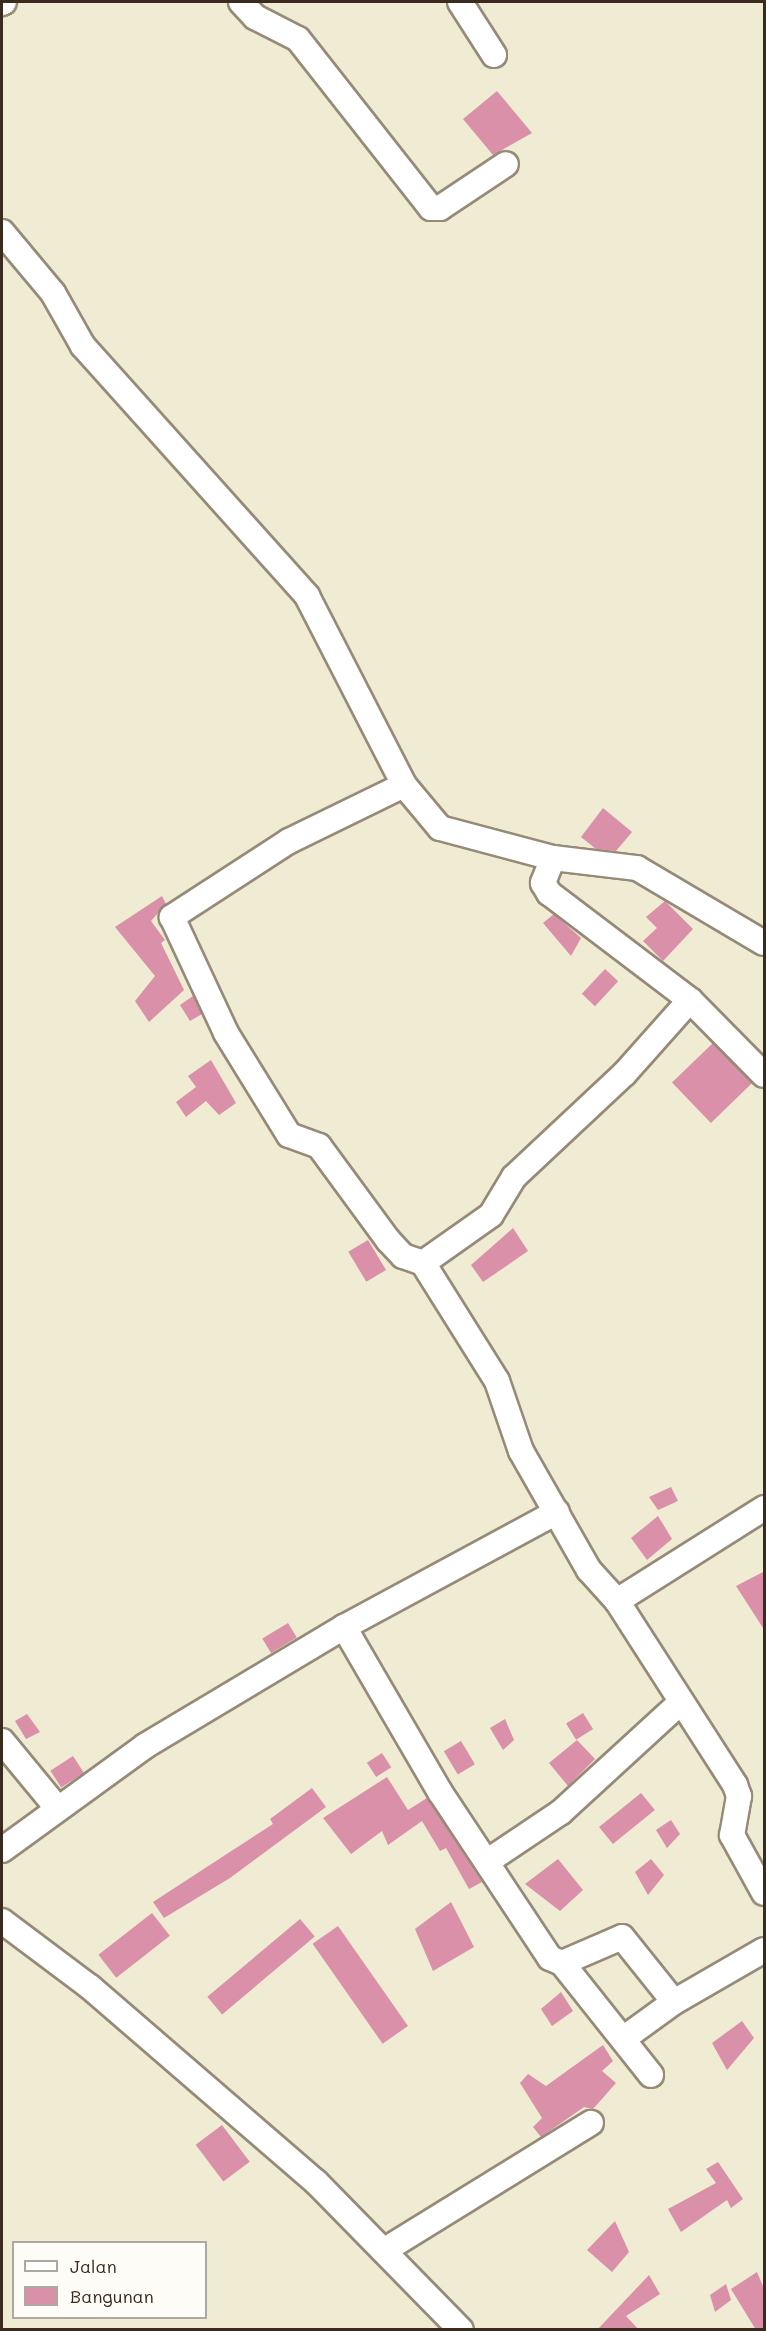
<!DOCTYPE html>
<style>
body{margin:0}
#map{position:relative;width:766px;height:2331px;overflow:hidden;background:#f0ebd3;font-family:Mali,sans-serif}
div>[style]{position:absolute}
.building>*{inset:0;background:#d990a8;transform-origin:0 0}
.roads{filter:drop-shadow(2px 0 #968a78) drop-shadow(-2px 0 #968a78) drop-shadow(0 2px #968a78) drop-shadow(0 -2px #968a78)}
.minor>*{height:24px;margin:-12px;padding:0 12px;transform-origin:12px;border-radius:12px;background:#fff}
span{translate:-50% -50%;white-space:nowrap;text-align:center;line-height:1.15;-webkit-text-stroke:6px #fdfcf7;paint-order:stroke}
.frame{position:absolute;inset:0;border:3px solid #3b2a1e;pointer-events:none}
.legend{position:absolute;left:12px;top:2241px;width:195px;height:78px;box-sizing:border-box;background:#fdfcf7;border:2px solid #afa8a0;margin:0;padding:8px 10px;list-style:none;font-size:18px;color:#3b2a1e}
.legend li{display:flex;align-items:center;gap:12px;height:30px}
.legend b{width:30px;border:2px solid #afa8a0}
</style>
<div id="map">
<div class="building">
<div style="clip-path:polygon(497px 91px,532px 133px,493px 155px,463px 119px)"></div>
<div style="clip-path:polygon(603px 808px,632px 832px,616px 851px,596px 849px,581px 837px)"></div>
<div style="clip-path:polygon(162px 896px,166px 904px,151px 921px,165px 940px,161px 943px,184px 990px,149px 1022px,135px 1001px,155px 976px,115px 927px)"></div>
<div style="clip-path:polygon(665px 901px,693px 929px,663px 961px,643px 941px,657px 928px,646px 917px)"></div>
<div style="clip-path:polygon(554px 914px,581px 938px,571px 956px,543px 923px)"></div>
<div style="left:605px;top:969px;width:18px;height:34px;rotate:43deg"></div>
<div style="clip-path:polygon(193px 996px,202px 1014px,190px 1021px,180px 1005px)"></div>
<div style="left:713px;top:1043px;width:56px;height:57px;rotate:46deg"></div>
<div style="clip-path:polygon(211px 1060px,236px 1103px,219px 1115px,206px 1101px,186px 1117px,176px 1102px,196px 1087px,188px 1076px)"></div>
<div style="clip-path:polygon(513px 1228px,528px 1251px,483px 1282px,471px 1265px)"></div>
<div style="left:368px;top:1240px;width:35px;height:23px;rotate:59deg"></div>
<div style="clip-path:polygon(671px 1487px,678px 1501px,658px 1510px,649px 1497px)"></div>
<div style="clip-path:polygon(658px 1516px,672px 1539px,647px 1560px,631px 1538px)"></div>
<div style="clip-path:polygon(765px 1571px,765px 1631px,736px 1586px)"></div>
<div style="left:288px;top:1623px;width:17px;height:30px;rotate:59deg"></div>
<div style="left:583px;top:1713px;width:19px;height:20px;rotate:58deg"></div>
<div style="clip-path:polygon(27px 1714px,40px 1732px,26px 1739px,15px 1721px)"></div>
<div style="clip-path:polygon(505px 1719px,514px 1740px,503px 1750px,490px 1728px)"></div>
<div style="clip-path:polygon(577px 1740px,595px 1759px,568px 1786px,549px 1763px)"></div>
<div style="left:461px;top:1741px;width:27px;height:20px;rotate:59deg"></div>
<div style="left:382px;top:1753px;width:17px;height:18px;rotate:57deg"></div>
<div style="left:73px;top:1756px;width:20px;height:27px;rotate:57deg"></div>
<div style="clip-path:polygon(387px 1777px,408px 1810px,427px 1798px,482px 1882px,469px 1889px,446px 1848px,440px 1851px,422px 1821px,388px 1845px,382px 1831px,351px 1854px,323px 1818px)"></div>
<div style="clip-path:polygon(312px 1788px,326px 1807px,230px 1878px,164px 1918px,153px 1902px,273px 1824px,270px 1819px)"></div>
<div style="left:641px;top:1793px;width:22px;height:54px;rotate:51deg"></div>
<div style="clip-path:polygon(671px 1820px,680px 1834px,667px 1848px,656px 1830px)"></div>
<div style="clip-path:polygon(558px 1859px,583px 1890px,560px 1911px,525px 1884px)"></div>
<div style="clip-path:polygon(651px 1859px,664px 1875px,648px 1895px,635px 1872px)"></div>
<div style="clip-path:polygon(451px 1902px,474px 1947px,433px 1971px,415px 1929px)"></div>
<div style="left:152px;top:1913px;width:29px;height:68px;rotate:52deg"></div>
<div style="left:300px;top:1919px;width:23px;height:121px;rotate:50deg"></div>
<div style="left:338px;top:1926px;width:122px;height:31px;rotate:55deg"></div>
<div style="clip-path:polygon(561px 1992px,573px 2011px,552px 2026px,541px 2009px)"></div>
<div style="clip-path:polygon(742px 2021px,754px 2038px,727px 2070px,712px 2043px)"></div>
<div style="clip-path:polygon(603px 2045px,613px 2061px,602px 2071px,616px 2083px,593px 2109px,584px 2107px,541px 2137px,533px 2127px,542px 2118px,520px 2083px,528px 2074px,546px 2086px)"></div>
<div style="left:222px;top:2125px;width:46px;height:33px;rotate:53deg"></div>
<div style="clip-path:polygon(718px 2162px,743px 2199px,731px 2208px,727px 2200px,681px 2232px,668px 2209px,716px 2183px,706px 2169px)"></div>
<div style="clip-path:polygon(615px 2221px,629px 2252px,612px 2272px,587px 2250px)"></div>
<div style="clip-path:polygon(757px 2272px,765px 2291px,765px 2330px,756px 2330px,731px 2289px)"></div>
<div style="clip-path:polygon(649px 2275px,660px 2294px,626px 2316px,639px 2330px,597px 2330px)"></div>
<div style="clip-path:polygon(726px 2284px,731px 2300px,715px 2312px,710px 2295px)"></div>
</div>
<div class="roads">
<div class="minor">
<div style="left:241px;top:2px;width:21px;rotate:47deg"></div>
<div style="left:255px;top:17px;width:48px;rotate:27.1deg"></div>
<div style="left:298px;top:39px;width:215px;rotate:51.8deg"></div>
<div style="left:431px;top:208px;width:9px"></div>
<div style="left:440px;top:208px;width:79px;rotate:-33.7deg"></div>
<div style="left:460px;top:2px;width:63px;rotate:57.3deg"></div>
<div style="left:2px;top:3px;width:2px;rotate:-27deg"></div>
<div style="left:2px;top:232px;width:80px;rotate:50.1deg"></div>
<div style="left:53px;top:293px;width:61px;rotate:60.5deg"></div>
<div style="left:83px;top:346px;width:336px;rotate:48.1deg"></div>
<div style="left:307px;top:596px;width:212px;rotate:62.8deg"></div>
<div style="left:404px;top:785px;width:56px;rotate:50.1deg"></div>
<div style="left:440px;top:828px;width:117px;rotate:14.9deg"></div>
<div style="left:553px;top:858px;width:85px;rotate:6.8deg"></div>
<div style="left:637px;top:868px;width:147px;rotate:30.6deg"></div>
<div style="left:404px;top:785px;width:128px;rotate:154deg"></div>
<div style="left:289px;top:841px;width:140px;rotate:147deg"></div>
<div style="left:172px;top:917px;width:128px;rotate:65deg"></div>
<div style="left:226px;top:1033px;width:120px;rotate:58.3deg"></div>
<div style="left:289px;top:1135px;width:32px;rotate:20deg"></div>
<div style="left:319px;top:1146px;width:117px;rotate:53.7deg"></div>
<div style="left:388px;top:1240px;width:22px;rotate:47deg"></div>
<div style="left:403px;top:1256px;width:21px;rotate:19deg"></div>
<div style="left:553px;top:858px;width:27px;rotate:112deg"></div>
<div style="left:543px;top:883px;width:12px;rotate:59deg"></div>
<div style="left:549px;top:893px;width:177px;rotate:37.2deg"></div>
<div style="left:690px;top:1000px;width:105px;rotate:45.4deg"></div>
<div style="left:690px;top:1000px;width:99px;rotate:131.7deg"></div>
<div style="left:624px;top:1074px;width:151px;rotate:136.9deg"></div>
<div style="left:514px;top:1177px;width:44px;rotate:121.2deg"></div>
<div style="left:491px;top:1215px;width:83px;rotate:144.8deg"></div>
<div style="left:423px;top:1263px;width:139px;rotate:57.9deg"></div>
<div style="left:497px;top:1381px;width:74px;rotate:71.1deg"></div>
<div style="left:521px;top:1451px;width:137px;rotate:60.3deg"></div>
<div style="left:589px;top:1570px;width:42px;rotate:47.9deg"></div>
<div style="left:617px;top:1601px;width:219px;rotate:57.3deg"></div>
<div style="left:735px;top:1785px;width:12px;rotate:70deg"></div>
<div style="left:739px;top:1796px;width:40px;rotate:100deg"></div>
<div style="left:732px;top:1835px;width:66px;rotate:61.1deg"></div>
<div style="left:617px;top:1601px;width:174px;rotate:-32.3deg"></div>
<div style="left:344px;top:1627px;width:191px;rotate:59.8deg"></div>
<div style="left:440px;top:1792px;width:199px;rotate:56.5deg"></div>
<div style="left:550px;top:1958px;width:13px;rotate:23deg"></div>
<div style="left:562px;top:1963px;width:65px;rotate:-23.4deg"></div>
<div style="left:622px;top:1937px;width:83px;rotate:51.3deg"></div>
<div style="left:674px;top:2002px;width:104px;rotate:-30deg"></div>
<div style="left:2px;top:1741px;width:88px;rotate:50.5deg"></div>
<div style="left:2px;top:1850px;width:177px;rotate:-36deg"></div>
<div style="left:145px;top:1746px;width:232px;rotate:-30.9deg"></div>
<div style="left:344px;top:1627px;width:242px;rotate:-28.4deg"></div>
<div style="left:488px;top:1861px;width:88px;rotate:-33.9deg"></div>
<div style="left:561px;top:1812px;width:163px;rotate:-42.5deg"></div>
<div style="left:2px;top:1921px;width:110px;rotate:36.9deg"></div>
<div style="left:90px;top:1987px;width:298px;rotate:40.8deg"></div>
<div style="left:316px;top:2182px;width:207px;rotate:45.6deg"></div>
<div style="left:562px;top:1963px;width:143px;rotate:51.5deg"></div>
<div style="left:623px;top:2039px;width:63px;rotate:-36deg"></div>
<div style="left:385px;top:2250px;width:242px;rotate:-31.7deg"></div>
</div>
</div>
<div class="frame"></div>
<ul class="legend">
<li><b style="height:8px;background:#fff"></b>Jalan</li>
<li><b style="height:16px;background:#d990a8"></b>Bangunan</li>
</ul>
</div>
